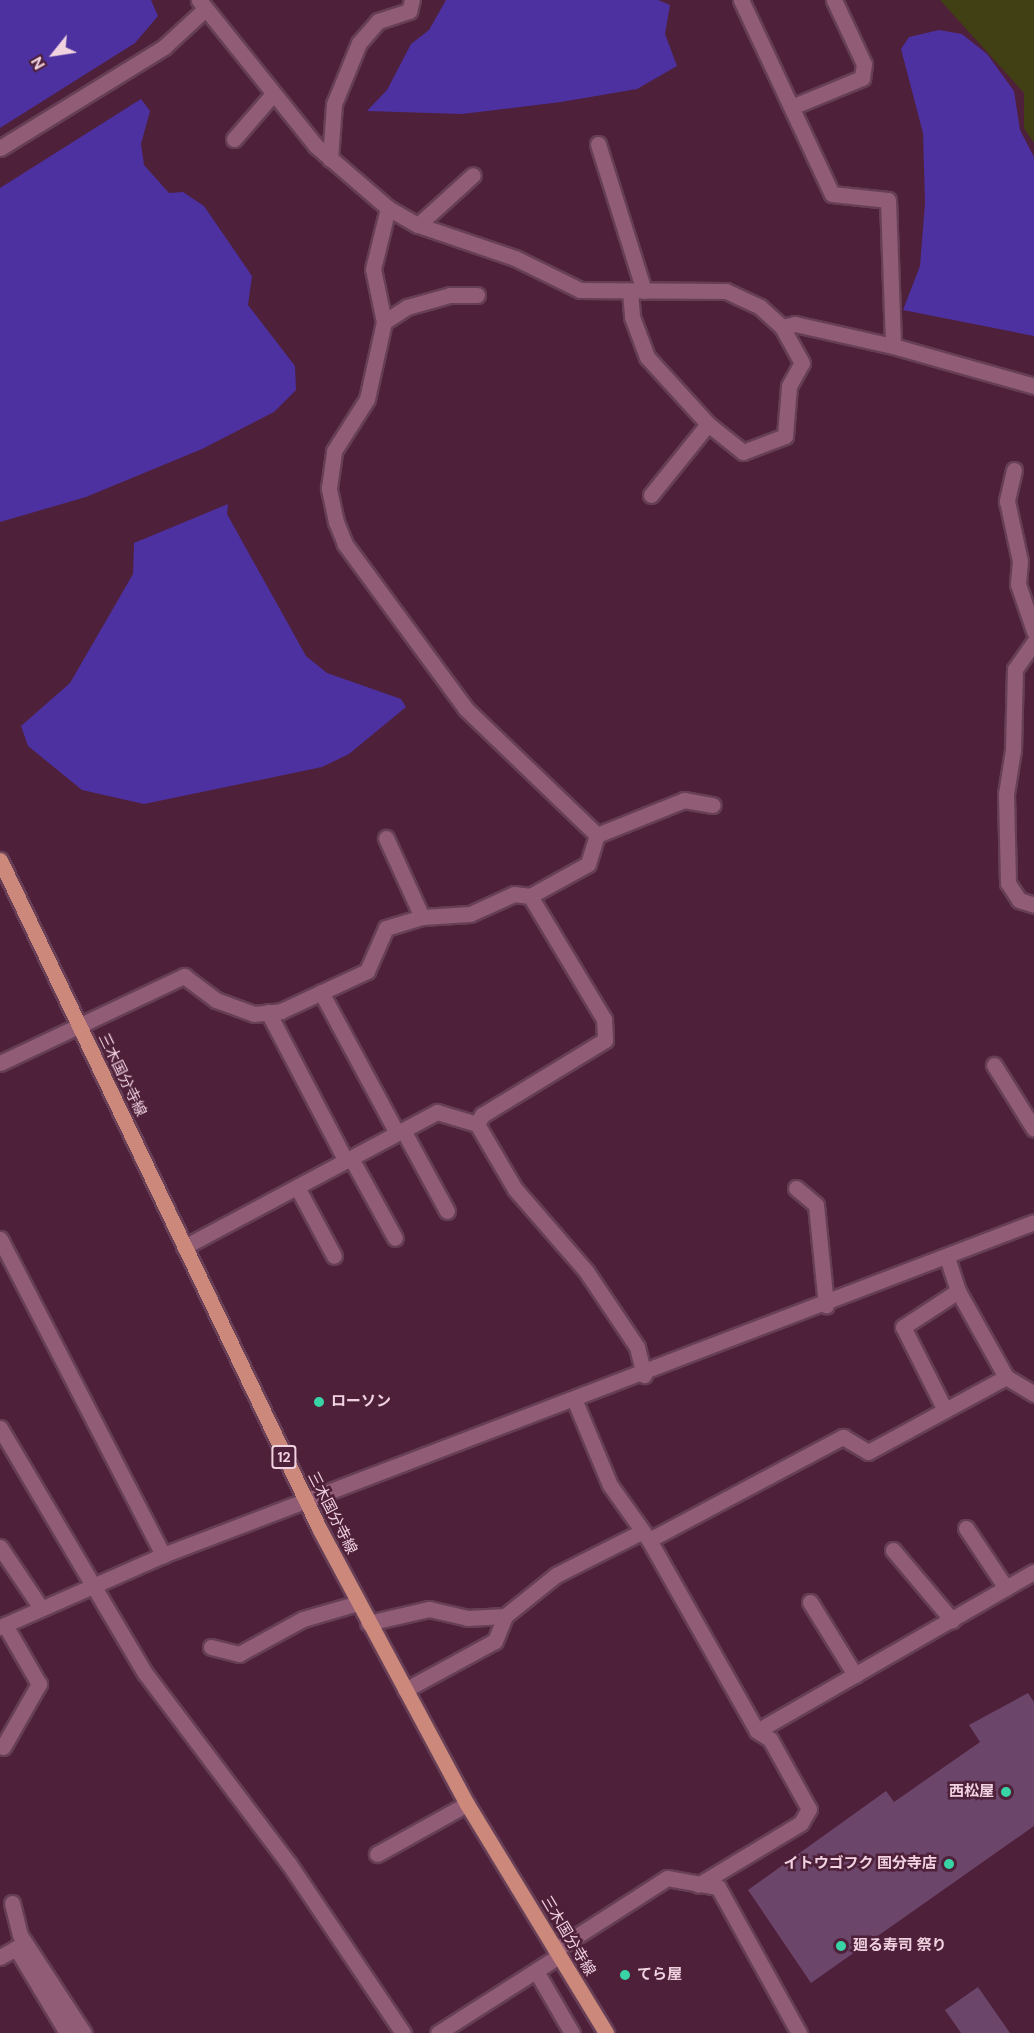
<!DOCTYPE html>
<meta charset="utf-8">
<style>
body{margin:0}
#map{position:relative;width:1034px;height:2033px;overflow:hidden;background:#4e2039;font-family:"DM Sans","Noto Sans JP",sans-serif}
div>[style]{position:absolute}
.green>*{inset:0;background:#414015}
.water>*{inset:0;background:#4d31a0}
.building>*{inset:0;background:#6c456b}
.roads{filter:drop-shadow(2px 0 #663f56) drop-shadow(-2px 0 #663f56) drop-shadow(0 2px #663f56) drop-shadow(0 -2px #663f56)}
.minor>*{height:15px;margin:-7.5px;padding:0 7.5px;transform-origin:7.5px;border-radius:7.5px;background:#905c76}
.primary>*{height:15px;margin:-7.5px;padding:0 7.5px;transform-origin:7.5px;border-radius:7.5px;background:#cc897b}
.dots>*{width:16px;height:16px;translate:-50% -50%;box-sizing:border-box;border:3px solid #4e2039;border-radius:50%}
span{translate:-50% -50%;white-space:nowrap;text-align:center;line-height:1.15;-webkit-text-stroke:5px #4e2039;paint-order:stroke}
.shield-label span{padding:2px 4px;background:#4e2039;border:2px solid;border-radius:4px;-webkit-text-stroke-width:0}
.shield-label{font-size:14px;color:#f0d2e0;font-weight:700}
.street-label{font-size:15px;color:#f0d2e0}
.poi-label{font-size:15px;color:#f0d2e0;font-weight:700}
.left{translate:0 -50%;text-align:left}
.right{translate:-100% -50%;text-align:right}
.north{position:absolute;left:24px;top:24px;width:60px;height:60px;-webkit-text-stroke:4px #4e2039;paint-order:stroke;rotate:240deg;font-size:16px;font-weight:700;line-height:24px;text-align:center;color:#f0d2e0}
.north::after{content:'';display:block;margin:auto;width:21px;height:27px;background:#f0d2e0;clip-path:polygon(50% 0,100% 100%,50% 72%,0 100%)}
</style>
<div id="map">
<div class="green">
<div style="clip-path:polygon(940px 0,1034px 0,1034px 143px,1024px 128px,1024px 93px)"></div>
</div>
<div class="water">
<div style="clip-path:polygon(0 0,151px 0,158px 16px,135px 43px,0 128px)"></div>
<div style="clip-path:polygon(446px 0,658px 0,670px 5px,665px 34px,677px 66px,637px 89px,561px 102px,462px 114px,367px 111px,387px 90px,411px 44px,429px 30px)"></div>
<div style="clip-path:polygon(939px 30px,962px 34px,987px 54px,1014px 91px,1020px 130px,1034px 157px,1034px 336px,903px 310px,920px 266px,925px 203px,923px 133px,901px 49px,909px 37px)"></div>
<div style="clip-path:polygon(141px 99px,150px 111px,141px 144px,144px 165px,169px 193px,183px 192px,204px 206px,252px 276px,248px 305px,295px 366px,296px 390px,274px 412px,202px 449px,86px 497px,0 522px,0 188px)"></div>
<div style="clip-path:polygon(228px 504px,227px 514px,306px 656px,327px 673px,401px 699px,406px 707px,349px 754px,322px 767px,144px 804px,82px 790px,28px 746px,21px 726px,70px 683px,133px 574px,134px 543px)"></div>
</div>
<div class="building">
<div style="clip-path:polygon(1028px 1693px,1034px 1702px,1034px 1826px,811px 1983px,748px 1890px,886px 1791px,894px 1802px,980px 1742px,969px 1725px)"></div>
<div style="clip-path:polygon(978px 1987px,1010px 2033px,961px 2033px,945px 2010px)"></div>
</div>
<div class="roads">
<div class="minor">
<div style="left:199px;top:0;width:186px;rotate:51.3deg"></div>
<div style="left:315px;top:145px;width:96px;rotate:40.8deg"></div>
<div style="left:388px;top:208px;width:34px;rotate:30deg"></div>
<div style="left:418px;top:225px;width:102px;rotate:18.8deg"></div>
<div style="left:515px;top:258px;width:72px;rotate:26.2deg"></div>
<div style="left:580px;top:290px;width:146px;rotate:0.4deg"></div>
<div style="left:726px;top:291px;width:38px;rotate:25deg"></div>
<div style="left:760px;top:307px;width:30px;rotate:42deg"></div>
<div style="left:782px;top:327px;width:13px;rotate:-13deg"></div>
<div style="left:795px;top:324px;width:100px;rotate:12.7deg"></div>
<div style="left:893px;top:346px;width:147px;rotate:15.8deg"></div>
<div style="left:741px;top:0;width:214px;rotate:64.9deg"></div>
<div style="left:832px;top:194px;width:56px;rotate:6.1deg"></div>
<div style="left:888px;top:200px;width:146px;rotate:88deg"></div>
<div style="left:794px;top:106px;width:74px;rotate:-22.4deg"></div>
<div style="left:862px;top:78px;width:14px;rotate:-82deg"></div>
<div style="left:864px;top:64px;width:71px;rotate:-115.1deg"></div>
<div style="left:234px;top:139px;width:60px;rotate:-49.1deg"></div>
<div style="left:598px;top:144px;width:154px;rotate:72.6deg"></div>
<div style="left:0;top:148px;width:193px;rotate:-31.6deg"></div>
<div style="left:164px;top:47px;width:56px;rotate:-42.8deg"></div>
<div style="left:330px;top:159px;width:55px;rotate:-85.8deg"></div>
<div style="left:334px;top:104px;width:66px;rotate:-67.7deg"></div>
<div style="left:359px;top:43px;width:29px;rotate:-49deg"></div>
<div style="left:378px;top:21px;width:33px;rotate:-18deg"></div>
<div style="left:409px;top:11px;width:11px;rotate:-75deg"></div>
<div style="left:418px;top:225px;width:74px;rotate:-42.3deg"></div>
<div style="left:630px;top:292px;width:25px;rotate:85deg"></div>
<div style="left:632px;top:317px;width:43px;rotate:69.4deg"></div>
<div style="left:647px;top:357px;width:91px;rotate:47.7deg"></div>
<div style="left:708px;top:424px;width:91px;rotate:128.8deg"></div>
<div style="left:384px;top:322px;width:27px;rotate:-33deg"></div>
<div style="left:407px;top:307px;width:45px;rotate:-15.6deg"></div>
<div style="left:450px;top:295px;width:27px"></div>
<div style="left:708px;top:424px;width:45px;rotate:38.7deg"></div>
<div style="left:743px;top:452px;width:45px;rotate:-20.9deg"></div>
<div style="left:785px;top:436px;width:50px;rotate:-85.4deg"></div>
<div style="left:789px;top:386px;width:26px;rotate:-61deg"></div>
<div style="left:802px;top:363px;width:41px;rotate:-119.1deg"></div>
<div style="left:1014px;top:470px;width:32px;rotate:103deg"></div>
<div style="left:1007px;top:501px;width:61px;rotate:77.8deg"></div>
<div style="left:1020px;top:561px;width:23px;rotate:95deg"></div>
<div style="left:1018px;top:584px;width:50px;rotate:71.2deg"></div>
<div style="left:1034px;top:642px;width:33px;rotate:125deg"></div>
<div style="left:1015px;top:669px;width:81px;rotate:91.4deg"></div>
<div style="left:1013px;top:750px;width:45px;rotate:99deg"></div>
<div style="left:1006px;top:794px;width:89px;rotate:88.7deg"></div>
<div style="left:1008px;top:883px;width:20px;rotate:57deg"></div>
<div style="left:1019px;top:900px;width:16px;rotate:18deg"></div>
<div style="left:597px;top:835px;width:94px;rotate:-21.9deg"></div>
<div style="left:684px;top:800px;width:29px;rotate:10deg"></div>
<div style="left:386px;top:838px;width:87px;rotate:65.5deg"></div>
<div style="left:530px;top:896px;width:144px;rotate:59deg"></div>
<div style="left:604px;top:1019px;width:21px;rotate:87deg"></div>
<div style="left:605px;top:1040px;width:144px;rotate:148.6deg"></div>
<div style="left:482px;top:1115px;width:10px;rotate:119deg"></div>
<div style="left:477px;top:1124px;width:75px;rotate:59.7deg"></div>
<div style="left:515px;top:1189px;width:108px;rotate:49.1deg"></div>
<div style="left:586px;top:1271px;width:92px;rotate:56.1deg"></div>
<div style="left:637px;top:1347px;width:29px;rotate:76deg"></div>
<div style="left:321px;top:992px;width:160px;rotate:61.7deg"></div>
<div style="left:268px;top:1012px;width:168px;rotate:62.4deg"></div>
<div style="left:0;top:1063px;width:204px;rotate:-25.3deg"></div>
<div style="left:184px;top:976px;width:40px;rotate:37deg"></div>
<div style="left:216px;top:1000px;width:40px;rotate:20.2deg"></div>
<div style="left:254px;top:1014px;width:27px;rotate:-6deg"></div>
<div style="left:281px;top:1011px;width:95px;rotate:-24.9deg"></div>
<div style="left:367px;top:971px;width:47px;rotate:-66.2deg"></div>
<div style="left:386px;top:928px;width:38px;rotate:-17deg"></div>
<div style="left:422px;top:917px;width:48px;rotate:-3.6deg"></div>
<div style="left:470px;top:914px;width:48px;rotate:-24.4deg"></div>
<div style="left:514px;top:894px;width:16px;rotate:7deg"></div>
<div style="left:530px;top:896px;width:66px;rotate:-28.9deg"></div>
<div style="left:588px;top:864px;width:30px;rotate:-73deg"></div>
<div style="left:597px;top:835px;width:182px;rotate:-136.1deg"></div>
<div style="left:466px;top:709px;width:205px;rotate:-126.3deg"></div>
<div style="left:345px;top:544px;width:24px;rotate:-112deg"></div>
<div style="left:336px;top:522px;width:35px;rotate:-102deg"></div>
<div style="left:329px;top:488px;width:37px;rotate:-82deg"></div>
<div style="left:334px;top:451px;width:62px;rotate:-57.6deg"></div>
<div style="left:367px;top:399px;width:79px;rotate:-77.6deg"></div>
<div style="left:384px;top:322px;width:54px;rotate:-101.7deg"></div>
<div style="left:373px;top:269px;width:63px;rotate:-76.2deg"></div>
<div style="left:994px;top:1065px;width:75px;rotate:58deg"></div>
<div style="left:403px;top:1130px;width:92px;rotate:61.5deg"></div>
<div style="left:351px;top:1158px;width:91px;rotate:61.2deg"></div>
<div style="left:297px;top:1187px;width:78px;rotate:61.8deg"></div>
<div style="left:796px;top:1188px;width:26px;rotate:40deg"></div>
<div style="left:816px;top:1205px;width:101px;rotate:84.3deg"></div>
<div style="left:0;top:1239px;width:356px;rotate:62.7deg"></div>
<div style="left:184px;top:1247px;width:287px;rotate:-28.1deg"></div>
<div style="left:437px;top:1112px;width:42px;rotate:16.7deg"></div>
<div style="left:1006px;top:1377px;width:33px;rotate:31deg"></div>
<div style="left:574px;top:1399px;width:93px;rotate:67.3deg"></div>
<div style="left:610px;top:1485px;width:67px;rotate:54.7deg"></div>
<div style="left:649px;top:1540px;width:219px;rotate:60.5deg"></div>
<div style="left:757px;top:1731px;width:15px;rotate:32deg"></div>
<div style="left:770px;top:1739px;width:80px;rotate:60.9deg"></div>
<div style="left:809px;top:1809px;width:16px;rotate:120deg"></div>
<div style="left:801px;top:1823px;width:120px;rotate:149deg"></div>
<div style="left:945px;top:1410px;width:93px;rotate:-116.8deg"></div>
<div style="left:903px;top:1327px;width:66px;rotate:-33.2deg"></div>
<div style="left:0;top:1428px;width:285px;rotate:59.4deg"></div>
<div style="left:145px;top:1673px;width:239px;rotate:53deg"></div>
<div style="left:289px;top:1864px;width:204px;rotate:56deg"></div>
<div style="left:966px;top:1528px;width:72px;rotate:56.3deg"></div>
<div style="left:649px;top:1540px;width:220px;rotate:-28deg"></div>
<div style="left:843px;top:1437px;width:29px;rotate:31deg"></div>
<div style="left:868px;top:1452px;width:157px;rotate:-28.5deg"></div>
<div style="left:1006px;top:1377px;width:98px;rotate:-119.2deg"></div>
<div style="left:958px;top:1291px;width:36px;rotate:-108deg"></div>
<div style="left:0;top:1547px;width:70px;rotate:56.1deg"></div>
<div style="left:893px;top:1550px;width:92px;rotate:49.9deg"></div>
<div style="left:810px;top:1602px;width:86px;rotate:58.3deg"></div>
<div style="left:368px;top:1623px;width:63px;rotate:-12.9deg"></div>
<div style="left:429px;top:1609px;width:39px;rotate:13deg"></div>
<div style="left:467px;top:1618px;width:38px;rotate:-3deg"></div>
<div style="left:0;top:1627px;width:178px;rotate:-23.8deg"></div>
<div style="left:163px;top:1555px;width:932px;rotate:-20.92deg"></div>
<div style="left:211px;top:1647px;width:29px;rotate:14deg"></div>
<div style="left:239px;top:1654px;width:73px;rotate:-28.7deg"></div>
<div style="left:303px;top:1619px;width:57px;rotate:-16.2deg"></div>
<div style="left:405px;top:1690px;width:102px;rotate:-28.6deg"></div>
<div style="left:495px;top:1641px;width:27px;rotate:-68deg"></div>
<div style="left:505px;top:1616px;width:65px;rotate:-38.8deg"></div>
<div style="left:556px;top:1575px;width:97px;rotate:-26.8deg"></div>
<div style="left:757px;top:1731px;width:319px;rotate:-29.9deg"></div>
<div style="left:3px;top:1747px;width:73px;rotate:-60.3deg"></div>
<div style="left:39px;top:1684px;width:68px;rotate:-120deg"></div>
<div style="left:377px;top:1854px;width:103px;rotate:-29.1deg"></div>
<div style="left:12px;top:1903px;width:33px;rotate:76deg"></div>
<div style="left:20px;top:1935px;width:117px;rotate:56.9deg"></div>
<div style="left:555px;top:1950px;width:133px;rotate:-32.7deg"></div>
<div style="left:667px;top:1878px;width:52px;rotate:10deg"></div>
<div style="left:718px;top:1887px;width:167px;rotate:61deg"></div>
<div style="left:0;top:1957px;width:18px;rotate:-29deg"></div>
<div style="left:16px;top:1948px;width:99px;rotate:59deg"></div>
<div style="left:536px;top:1971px;width:72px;rotate:59.9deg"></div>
<div style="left:438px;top:2033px;width:143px;rotate:-32.5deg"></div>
</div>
<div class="primary">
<div style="left:0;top:860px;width:742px;rotate:64.47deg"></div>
<div style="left:320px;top:1530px;width:311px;rotate:61.8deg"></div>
<div style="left:467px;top:1804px;width:268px;rotate:58.7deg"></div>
</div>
</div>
<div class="dots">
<div style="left:319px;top:1402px;background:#38d4a6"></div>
<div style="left:1006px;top:1792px;background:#38d4a6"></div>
<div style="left:949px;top:1864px;background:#38d4a6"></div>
<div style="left:841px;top:1946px;background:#38d4a6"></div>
<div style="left:625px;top:1975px;background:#38d4a6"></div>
</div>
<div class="shield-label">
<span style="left:284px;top:1457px">12</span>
</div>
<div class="street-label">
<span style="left:122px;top:1075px;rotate:64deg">三木国分寺線</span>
<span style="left:332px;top:1513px;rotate:63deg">三木国分寺線</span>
<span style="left:568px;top:1936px;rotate:59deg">三木国分寺線</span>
</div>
<div class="poi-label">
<span class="left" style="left:331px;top:1402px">ローソン</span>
<span class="right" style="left:994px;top:1792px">西松屋</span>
<span class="right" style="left:937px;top:1864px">イトウゴフク 国分寺店</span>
<span class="left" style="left:853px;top:1946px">廻る寿司 祭り</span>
<span class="left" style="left:637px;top:1975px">てら屋</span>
</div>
<div class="north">N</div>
</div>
